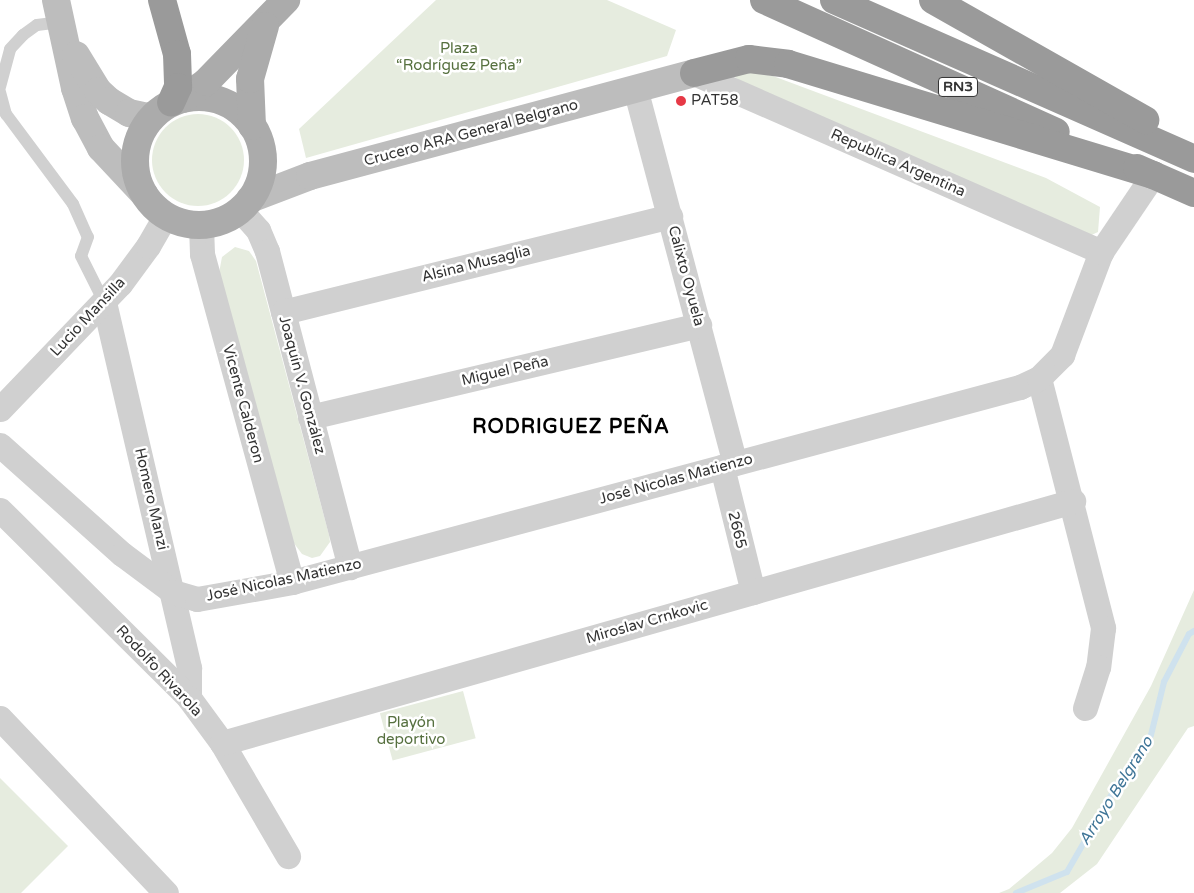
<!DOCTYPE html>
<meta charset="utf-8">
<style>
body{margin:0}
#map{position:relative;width:1194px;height:893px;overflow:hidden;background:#fff;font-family:"Varela Round",sans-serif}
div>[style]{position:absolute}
.green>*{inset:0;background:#e6ecdf;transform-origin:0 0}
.round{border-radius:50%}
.stream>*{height:6px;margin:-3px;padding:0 3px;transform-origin:3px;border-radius:3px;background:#cfe2ee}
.lane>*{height:12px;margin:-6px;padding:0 6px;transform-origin:6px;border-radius:6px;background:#d0d0d0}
.street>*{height:25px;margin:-12.5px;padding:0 12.5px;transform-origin:12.5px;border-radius:12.5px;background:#d0d0d0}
.secondary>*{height:28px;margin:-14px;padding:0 14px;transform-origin:14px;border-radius:14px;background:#bdbdbd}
.primary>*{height:28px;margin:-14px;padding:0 14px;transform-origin:14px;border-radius:14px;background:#ababab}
.primary>.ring{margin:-14px;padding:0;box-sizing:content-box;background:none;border:28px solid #ababab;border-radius:50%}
.highway>*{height:28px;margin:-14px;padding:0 14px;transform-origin:14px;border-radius:14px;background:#9a9a9a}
.dots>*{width:14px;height:14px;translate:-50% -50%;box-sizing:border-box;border:2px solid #fff;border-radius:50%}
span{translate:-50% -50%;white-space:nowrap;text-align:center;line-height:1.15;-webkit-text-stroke:5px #fff;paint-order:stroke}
.shield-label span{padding:1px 4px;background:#fff;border:1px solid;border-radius:4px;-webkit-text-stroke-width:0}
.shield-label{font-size:14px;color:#333;font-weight:700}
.park-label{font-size:15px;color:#56703f}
.poi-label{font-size:15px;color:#333}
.left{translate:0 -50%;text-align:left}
.street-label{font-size:15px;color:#333}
.water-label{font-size:16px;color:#3f7597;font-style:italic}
.district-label{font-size:20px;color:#000;font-weight:700;letter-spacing:1px}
</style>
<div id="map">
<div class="green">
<div style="clip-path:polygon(436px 0,607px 0,676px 30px,667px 56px,306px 158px,299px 129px)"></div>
<div style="clip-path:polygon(719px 66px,773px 76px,1046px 178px,1100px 207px,1098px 232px,1085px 238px,758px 93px)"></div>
<div class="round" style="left:152px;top:114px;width:92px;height:92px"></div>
<div style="clip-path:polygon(235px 247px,249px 251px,256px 261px,329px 535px,330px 542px,320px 556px,312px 558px,302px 554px,293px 542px,219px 273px,222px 257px)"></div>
<div style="clip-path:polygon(1194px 590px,1194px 726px,1188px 728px,1097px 864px,1060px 893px,999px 893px,1009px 889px,1052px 853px,1072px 828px,1151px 686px)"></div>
<div style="left:463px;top:691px;width:49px;height:86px;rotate:75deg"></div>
<div style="clip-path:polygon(0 778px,68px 846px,21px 893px,0 893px)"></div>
</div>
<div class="stream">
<div style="left:1016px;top:893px;width:55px;rotate:-22.4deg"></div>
<div style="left:1067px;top:872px;width:108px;rotate:-60.1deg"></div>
<div style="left:1121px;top:778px;width:52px;rotate:-55.1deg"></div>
<div style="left:1151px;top:735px;width:55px;rotate:-76.2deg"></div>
<div style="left:1164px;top:682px;width:54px;rotate:-62.5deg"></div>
<div style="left:1189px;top:634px;width:6px;rotate:-31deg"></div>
</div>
<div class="lane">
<div style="left:0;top:87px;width:39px;rotate:-75deg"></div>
<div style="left:10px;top:49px;width:19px;rotate:-47deg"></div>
<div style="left:23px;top:35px;width:17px;rotate:-36deg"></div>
<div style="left:37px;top:25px;width:24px;rotate:-7deg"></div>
<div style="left:0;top:92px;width:23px;rotate:75deg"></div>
<div style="left:6px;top:114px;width:112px;rotate:53.3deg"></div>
<div style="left:73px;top:204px;width:36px;rotate:66deg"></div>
<div style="left:88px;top:237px;width:20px;rotate:110deg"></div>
<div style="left:81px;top:256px;width:51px;rotate:63.4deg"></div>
</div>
<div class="street">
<div style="left:694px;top:73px;width:445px;rotate:23.7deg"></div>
<div style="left:635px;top:88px;width:388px;rotate:75.1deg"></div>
<div style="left:240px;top:210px;width:27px;rotate:48deg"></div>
<div style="left:258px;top:230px;width:23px;rotate:67deg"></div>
<div style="left:267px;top:251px;width:327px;rotate:75.3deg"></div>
<div style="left:201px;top:225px;width:29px;rotate:88deg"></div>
<div style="left:202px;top:254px;width:340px;rotate:74.7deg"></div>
<div style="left:104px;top:302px;width:376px;rotate:76.9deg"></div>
<div style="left:189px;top:668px;width:30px;rotate:90deg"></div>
<div style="left:283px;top:312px;width:399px;rotate:-13.9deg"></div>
<div style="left:1039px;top:378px;width:258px;rotate:75.6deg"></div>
<div style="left:1103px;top:628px;width:39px;rotate:97deg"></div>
<div style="left:1098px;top:667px;width:43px;rotate:107.6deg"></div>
<div style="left:0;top:409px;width:173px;rotate:-46.2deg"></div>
<div style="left:120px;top:284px;width:47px;rotate:-53.6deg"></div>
<div style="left:148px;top:246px;width:34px;rotate:-60deg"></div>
<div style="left:310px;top:417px;width:400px;rotate:-13.3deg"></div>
<div style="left:0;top:445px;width:164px;rotate:41.8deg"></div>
<div style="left:122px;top:554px;width:64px;rotate:36.7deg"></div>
<div style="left:173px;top:592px;width:25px;rotate:16deg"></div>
<div style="left:197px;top:599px;width:97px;rotate:-10.1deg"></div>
<div style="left:292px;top:582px;width:754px;rotate:-15deg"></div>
<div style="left:1020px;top:387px;width:21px;rotate:-25deg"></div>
<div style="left:1039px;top:378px;width:33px;rotate:-45deg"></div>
<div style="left:1062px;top:355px;width:110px;rotate:-69.3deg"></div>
<div style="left:1101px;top:252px;width:93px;rotate:-56deg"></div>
<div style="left:722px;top:467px;width:129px;rotate:76.1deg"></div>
<div style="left:0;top:510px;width:267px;rotate:44.8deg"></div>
<div style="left:189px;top:698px;width:56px;rotate:53.7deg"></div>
<div style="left:222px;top:743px;width:131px;rotate:59.7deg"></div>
<div style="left:0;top:718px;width:241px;rotate:46.5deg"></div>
<div style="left:222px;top:743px;width:885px;rotate:-15.87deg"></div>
</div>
<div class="secondary">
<div style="left:56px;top:0;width:90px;rotate:77.8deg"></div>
<div style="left:75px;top:88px;width:32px;rotate:72deg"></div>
<div style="left:85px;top:118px;width:34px;rotate:62deg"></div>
<div style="left:101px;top:148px;width:63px;rotate:46.9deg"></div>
<div style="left:76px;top:55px;width:42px;rotate:58.6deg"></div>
<div style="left:98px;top:91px;width:15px;rotate:42deg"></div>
<div style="left:109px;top:101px;width:23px;rotate:31deg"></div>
<div style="left:129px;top:113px;width:19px;rotate:12deg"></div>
<div style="left:148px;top:117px;width:6px;rotate:-18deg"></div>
<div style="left:250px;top:199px;width:64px;rotate:-21deg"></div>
<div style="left:310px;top:176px;width:398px;rotate:-15deg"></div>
</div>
<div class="primary">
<div class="ring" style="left:135px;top:97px;width:100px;height:100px"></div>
<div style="left:182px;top:99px;width:29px;rotate:-35deg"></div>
<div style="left:206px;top:82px;width:115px;rotate:-45.7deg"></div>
<div style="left:252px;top:126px;width:47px;rotate:-92.4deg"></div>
<div style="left:250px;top:79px;width:55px;rotate:-74.2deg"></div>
</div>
<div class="highway">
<div style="left:162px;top:0;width:56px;rotate:74.5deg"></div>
<div style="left:177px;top:54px;width:33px;rotate:88deg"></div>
<div style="left:178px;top:87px;width:17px;rotate:114deg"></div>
<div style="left:764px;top:0;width:320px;rotate:24.3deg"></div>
<div style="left:834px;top:0;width:394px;rotate:23.8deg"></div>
<div style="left:933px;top:0;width:244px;rotate:29.5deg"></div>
<div style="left:694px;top:73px;width:57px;rotate:-14.3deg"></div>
<div style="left:749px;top:59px;width:39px;rotate:7deg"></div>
<div style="left:788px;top:64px;width:382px;rotate:16.9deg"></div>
<div style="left:1137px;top:168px;width:62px;rotate:23.7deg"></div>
</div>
<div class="dots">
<div style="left:681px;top:101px;background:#e63946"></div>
</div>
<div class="shield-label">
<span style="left:958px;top:87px">RN3</span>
</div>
<div class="park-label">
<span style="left:459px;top:57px">Plaza<br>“Rodríguez Peña”</span>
<span style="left:411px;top:731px">Playón<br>deportivo</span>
</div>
<div class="poi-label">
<span class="left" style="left:691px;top:101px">PAT58</span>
</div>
<div class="street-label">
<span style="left:471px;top:133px;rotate:-15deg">Crucero ARA General Belgrano</span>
<span style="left:898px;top:163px;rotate:24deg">Republica Argentina</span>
<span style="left:476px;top:264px;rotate:-14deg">Alsina Musaglia</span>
<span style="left:686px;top:276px;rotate:75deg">Calixto Oyuela</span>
<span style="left:88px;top:317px;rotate:-47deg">Lucio Mansilla</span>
<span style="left:505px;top:371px;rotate:-13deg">Miguel Peña</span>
<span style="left:302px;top:385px;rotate:75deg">Joaquín V. González</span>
<span style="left:243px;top:404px;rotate:75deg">Vicente Calderon</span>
<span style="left:676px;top:479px;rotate:-15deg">José Nicolas Matienzo</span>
<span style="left:151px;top:499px;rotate:77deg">Homero Manzi</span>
<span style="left:737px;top:530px;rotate:76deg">2665</span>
<span style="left:284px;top:580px;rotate:-12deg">José Nicolas Matienzo</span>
<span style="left:647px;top:622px;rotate:-16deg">Miroslav Crnkovic</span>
<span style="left:159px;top:671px;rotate:47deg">Rodolfo Rivarola</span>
</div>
<div class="water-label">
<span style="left:1116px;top:791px;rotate:-58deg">Arroyo Belgrano</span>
</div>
<div class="district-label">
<span style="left:571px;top:427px">RODRIGUEZ PEÑA</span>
</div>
</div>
